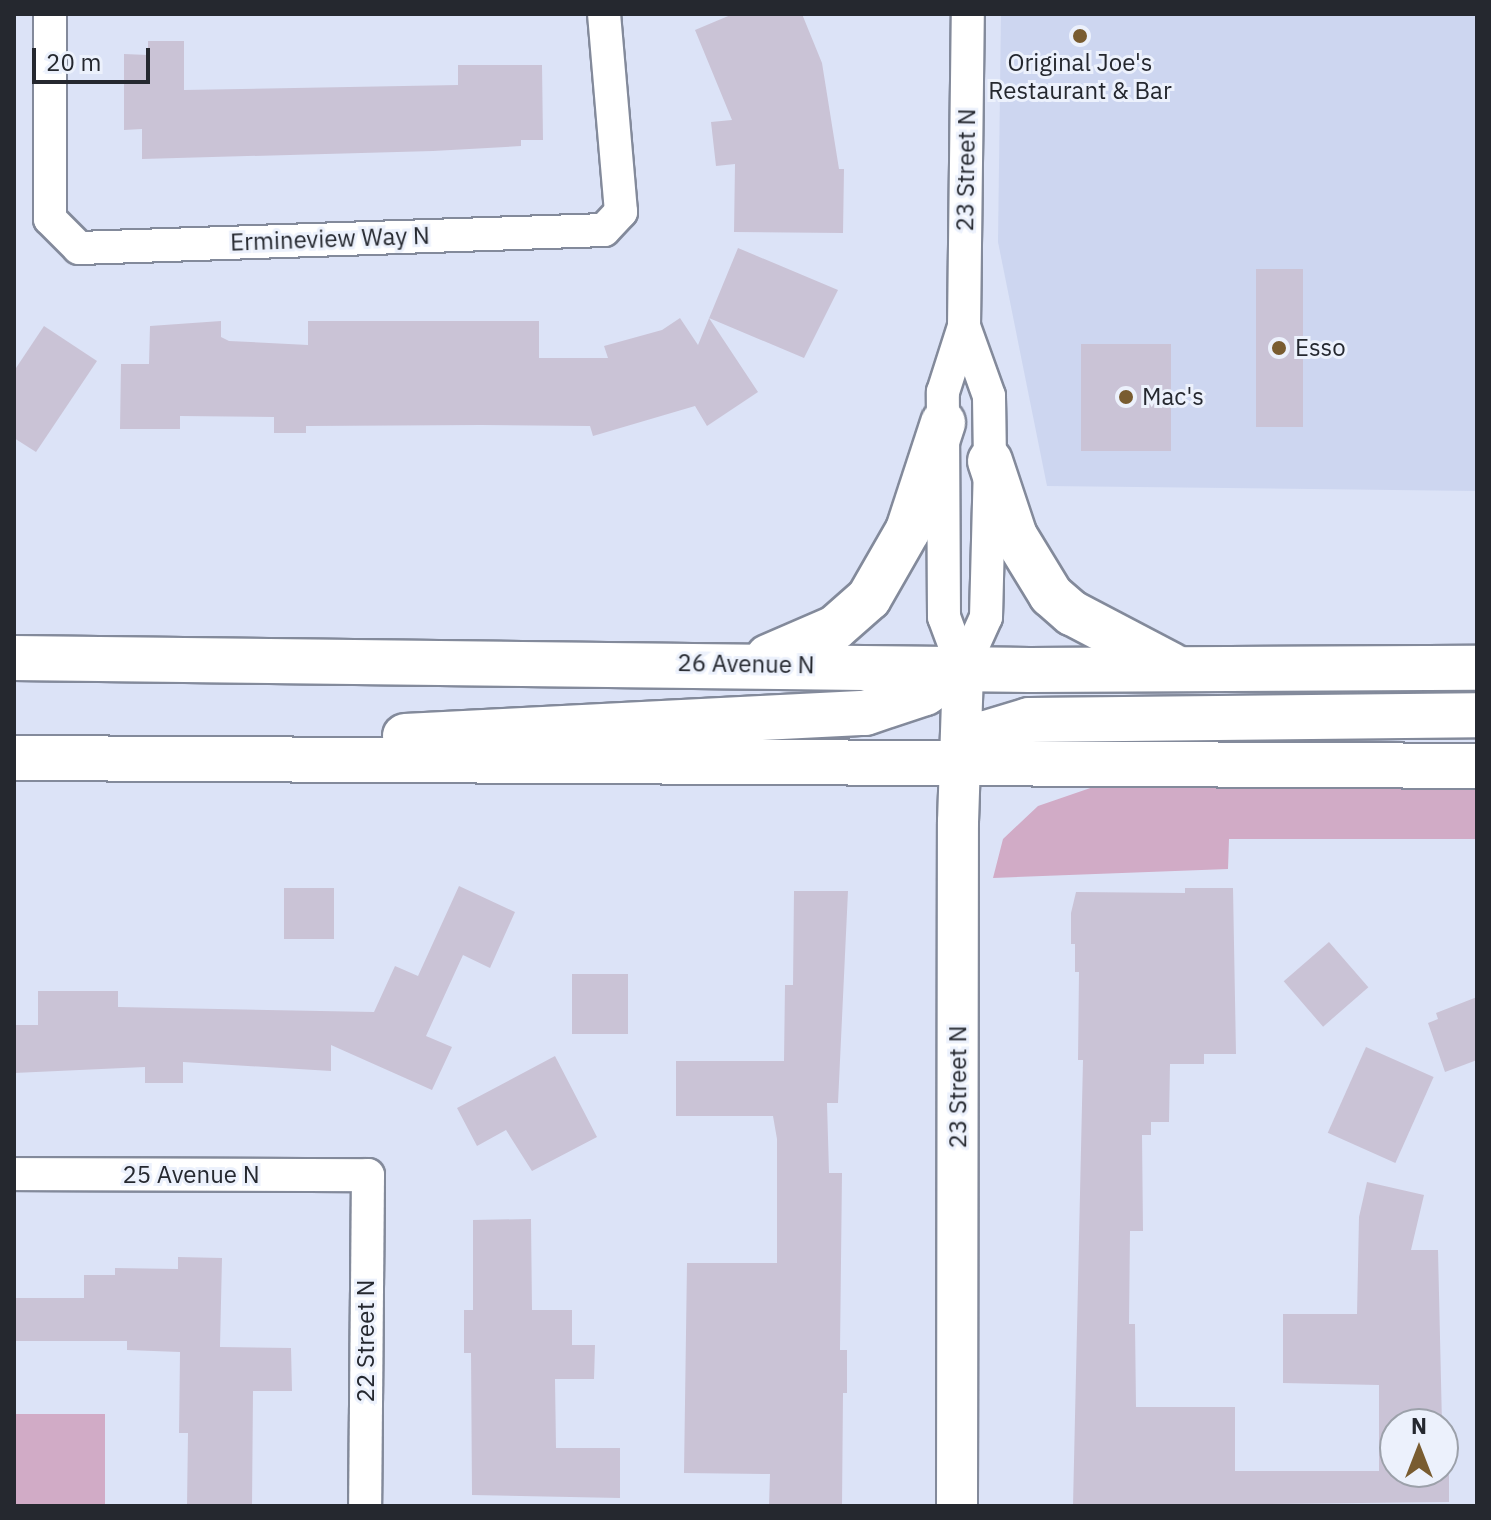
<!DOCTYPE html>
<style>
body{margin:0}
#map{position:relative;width:1491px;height:1520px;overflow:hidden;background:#dce3f7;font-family:"IBM Plex Sans",sans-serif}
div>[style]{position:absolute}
.built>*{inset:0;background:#cdd6f0}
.green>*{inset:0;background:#d1abc6;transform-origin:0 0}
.building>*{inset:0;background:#cac3d6;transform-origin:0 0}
.roads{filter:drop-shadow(2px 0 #838a9b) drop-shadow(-2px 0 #838a9b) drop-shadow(0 2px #838a9b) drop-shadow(0 -2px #838a9b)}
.minor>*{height:32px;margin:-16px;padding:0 16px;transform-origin:16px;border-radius:16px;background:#fff}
.tertiary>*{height:40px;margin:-20px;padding:0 20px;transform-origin:20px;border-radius:20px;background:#fff}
.secondary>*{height:44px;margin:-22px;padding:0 22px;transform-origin:22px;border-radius:22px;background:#fff}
.dots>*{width:22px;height:22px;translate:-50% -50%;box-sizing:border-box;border:4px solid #ecf1fc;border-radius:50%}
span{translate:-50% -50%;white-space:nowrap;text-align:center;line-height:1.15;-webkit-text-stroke:6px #ecf1fc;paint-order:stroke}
.poi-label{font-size:24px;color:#25282f}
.left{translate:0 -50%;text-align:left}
.street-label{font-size:24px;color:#25282f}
.frame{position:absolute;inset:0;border:16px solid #25282f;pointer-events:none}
.north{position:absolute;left:1379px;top:1408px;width:80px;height:80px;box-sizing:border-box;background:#ecf1fc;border:2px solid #9ca1aa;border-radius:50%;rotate:0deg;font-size:22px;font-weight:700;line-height:32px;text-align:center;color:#25282f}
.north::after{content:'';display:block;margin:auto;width:28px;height:36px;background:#795c30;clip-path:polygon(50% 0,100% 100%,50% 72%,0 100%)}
.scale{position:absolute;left:32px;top:48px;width:118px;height:36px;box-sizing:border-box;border:4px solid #25282f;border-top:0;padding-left:10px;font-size:24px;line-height:28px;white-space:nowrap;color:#25282f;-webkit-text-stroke:6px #ecf1fc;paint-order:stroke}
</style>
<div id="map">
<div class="built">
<div style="clip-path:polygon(1001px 14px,1477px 14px,1477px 491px,1047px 486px,998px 242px)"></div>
</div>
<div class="green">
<div style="clip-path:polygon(1477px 780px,1477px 839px,1229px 839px,1228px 869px,993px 878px,1003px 839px,1038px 806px,1102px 784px)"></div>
<div style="left:14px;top:1414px;width:91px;height:92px"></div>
</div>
<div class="building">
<div style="clip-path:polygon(733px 14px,802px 14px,822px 63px,839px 169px,844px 169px,843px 233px,734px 232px,735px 164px,716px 166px,711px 122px,732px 120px,695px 30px)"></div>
<div style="clip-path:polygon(148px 41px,184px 41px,184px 90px,458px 85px,458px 65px,542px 65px,543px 140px,521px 140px,521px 146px,433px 151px,142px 159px,142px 129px,124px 130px,124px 54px,148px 55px)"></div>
<div style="clip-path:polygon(738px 248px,838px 290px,804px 358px,709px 318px,758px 392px,707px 426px,695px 406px,593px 436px,590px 426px,481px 425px,306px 426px,306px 433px,274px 433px,274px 417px,180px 416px,180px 429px,120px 429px,121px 364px,149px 364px,150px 326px,221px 321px,221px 337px,229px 341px,308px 345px,308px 321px,539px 321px,539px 358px,608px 358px,604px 346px,662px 330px,680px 318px,698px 345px)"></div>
<div style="left:1256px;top:269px;width:47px;height:158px"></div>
<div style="clip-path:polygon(44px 326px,97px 361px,36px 452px,14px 438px,14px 371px)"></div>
<div style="left:1081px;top:344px;width:90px;height:107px"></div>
<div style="clip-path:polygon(459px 886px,515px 912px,490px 968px,463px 955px,426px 1036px,452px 1047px,432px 1090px,331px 1045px,331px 1071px,183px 1062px,183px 1083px,145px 1083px,145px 1067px,14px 1073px,14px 1025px,38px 1025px,38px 991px,118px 991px,118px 1007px,374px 1012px,395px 966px,418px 976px)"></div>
<div style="left:284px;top:888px;width:50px;height:51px"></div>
<div style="clip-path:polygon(1185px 888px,1233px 888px,1236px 1054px,1204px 1054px,1204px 1064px,1170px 1064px,1169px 1122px,1151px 1122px,1151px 1135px,1142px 1135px,1143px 1231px,1130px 1231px,1129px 1324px,1135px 1324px,1136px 1407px,1235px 1407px,1235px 1471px,1379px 1471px,1379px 1385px,1283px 1383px,1283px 1314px,1357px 1314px,1359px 1217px,1367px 1182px,1424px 1195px,1411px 1250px,1438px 1250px,1442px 1424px,1395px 1424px,1395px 1472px,1443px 1472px,1443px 1453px,1449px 1453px,1449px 1502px,1073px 1506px,1083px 1060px,1078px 1060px,1079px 972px,1075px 972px,1075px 944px,1071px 944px,1071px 913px,1076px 892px,1185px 893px)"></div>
<div style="clip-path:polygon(794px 891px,848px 891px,838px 1103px,827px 1103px,829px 1173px,842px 1173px,840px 1350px,847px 1350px,847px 1393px,843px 1393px,842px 1506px,769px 1506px,770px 1474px,684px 1473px,687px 1263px,777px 1263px,777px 1139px,773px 1116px,676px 1116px,676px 1061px,784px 1061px,785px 985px,793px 985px)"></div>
<div style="left:1329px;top:942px;width:60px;height:60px;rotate:49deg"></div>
<div style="left:572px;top:974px;width:56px;height:60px"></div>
<div style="clip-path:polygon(1477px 997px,1477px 1060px,1445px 1072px,1428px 1023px,1438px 1019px,1436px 1013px)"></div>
<div style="left:1366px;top:1047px;width:74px;height:94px;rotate:24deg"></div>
<div style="clip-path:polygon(555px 1056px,597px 1137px,532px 1171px,506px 1130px,477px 1146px,457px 1108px)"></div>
<div style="clip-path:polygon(531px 1219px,532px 1310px,572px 1310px,572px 1345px,595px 1345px,594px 1379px,555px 1379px,556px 1448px,620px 1448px,620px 1498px,472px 1495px,471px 1353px,464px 1353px,464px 1310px,473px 1310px,473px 1220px)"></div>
<div style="clip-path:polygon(178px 1257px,222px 1258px,220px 1347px,291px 1348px,292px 1391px,253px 1391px,252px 1506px,187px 1506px,188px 1433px,179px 1433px,180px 1352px,127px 1350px,127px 1341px,14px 1341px,14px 1298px,84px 1298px,84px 1275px,115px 1275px,115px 1268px,178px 1269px)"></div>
</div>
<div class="roads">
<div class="minor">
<div style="left:50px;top:14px;width:205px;rotate:90deg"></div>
<div style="left:50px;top:219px;width:41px;rotate:45deg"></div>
<div style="left:79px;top:248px;width:525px;rotate:-1.96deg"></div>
<div style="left:604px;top:230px;width:25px;rotate:-47deg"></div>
<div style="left:621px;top:212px;width:199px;rotate:-94.9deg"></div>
<div style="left:963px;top:668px;width:54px;rotate:-110.4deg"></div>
<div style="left:944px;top:617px;width:225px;rotate:-90.3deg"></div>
<div style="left:943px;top:392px;width:69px;rotate:-72.3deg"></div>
<div style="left:964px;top:326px;width:312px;rotate:-89.3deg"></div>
<div style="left:963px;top:668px;width:56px;rotate:-65.7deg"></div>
<div style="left:986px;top:617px;width:156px;rotate:-88.5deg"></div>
<div style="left:990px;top:461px;width:65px;rotate:-90.9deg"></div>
<div style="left:989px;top:396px;width:74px;rotate:-109.7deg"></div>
<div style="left:14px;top:1174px;width:354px;rotate:0.2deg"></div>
<div style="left:368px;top:1175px;width:331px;rotate:90.5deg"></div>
</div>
<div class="tertiary">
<div style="left:957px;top:1506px;width:684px;rotate:-89.92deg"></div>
<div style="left:958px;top:822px;width:154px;rotate:-88.1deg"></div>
</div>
<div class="secondary">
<div style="left:990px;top:461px;width:79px;rotate:71.6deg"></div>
<div style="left:1015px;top:536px;width:69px;rotate:58.6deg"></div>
<div style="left:1051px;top:595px;width:28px;rotate:41deg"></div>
<div style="left:1072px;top:613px;width:112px;rotate:27.7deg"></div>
<div style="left:768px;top:657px;width:73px;rotate:-23.4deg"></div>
<div style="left:835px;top:628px;width:45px;rotate:-41.4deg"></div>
<div style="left:869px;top:598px;width:78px;rotate:-60.2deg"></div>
<div style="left:908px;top:530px;width:113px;rotate:-71.9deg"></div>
<div style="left:14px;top:658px;width:1016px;rotate:0.68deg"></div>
<div style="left:1030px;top:670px;width:447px;rotate:-0.3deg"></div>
<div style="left:405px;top:736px;width:461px;rotate:-2.9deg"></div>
<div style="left:865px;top:713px;width:63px;rotate:-18.4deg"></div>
<div style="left:925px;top:693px;width:45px;rotate:-33.3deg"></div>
<div style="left:14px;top:758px;width:1463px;rotate:0.31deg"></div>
<div style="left:960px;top:762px;width:39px;rotate:-48deg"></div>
<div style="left:986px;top:733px;width:45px;rotate:-16.8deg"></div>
<div style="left:1029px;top:720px;width:448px;rotate:-0.6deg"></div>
</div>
</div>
<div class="dots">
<div style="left:1080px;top:36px;background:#795c30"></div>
<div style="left:1279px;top:348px;background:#795c30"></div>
<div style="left:1126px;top:397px;background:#795c30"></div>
</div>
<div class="poi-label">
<span style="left:1080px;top:77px">Original Joe's<br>Restaurant &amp; Bar</span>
<span class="left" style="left:1295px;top:348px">Esso</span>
<span class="left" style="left:1142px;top:397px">Mac's</span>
</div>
<div class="street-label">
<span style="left:966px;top:170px;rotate:-89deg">23 Street N</span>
<span style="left:330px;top:239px;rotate:-2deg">Ermineview Way N</span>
<span style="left:746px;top:664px;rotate:1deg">26 Avenue N</span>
<span style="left:958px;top:1087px;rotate:-90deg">23 Street N</span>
<span style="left:191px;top:1175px">25 Avenue N</span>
<span style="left:366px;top:1341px;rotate:-90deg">22 Street N</span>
</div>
<div class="frame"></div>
<div class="north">N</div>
<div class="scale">20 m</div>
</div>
